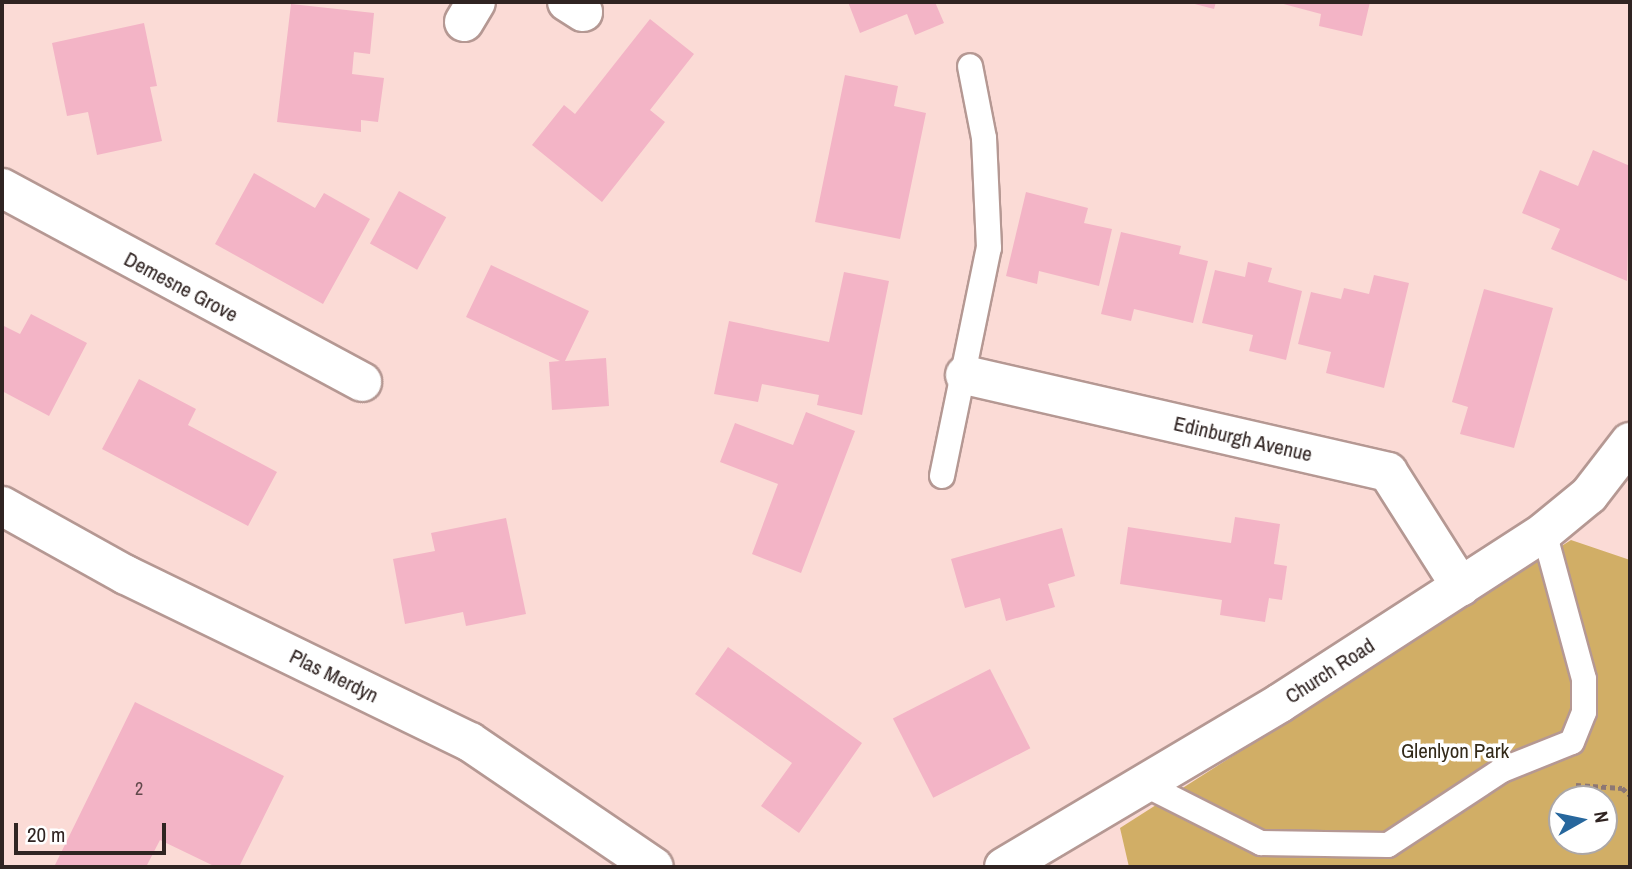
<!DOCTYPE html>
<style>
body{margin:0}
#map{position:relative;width:1632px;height:869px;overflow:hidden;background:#fbdbd6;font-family:"Archivo Narrow",sans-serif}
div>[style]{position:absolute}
.green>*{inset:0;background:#d1ae66}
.building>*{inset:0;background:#f3b4c6;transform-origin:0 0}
.path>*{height:4.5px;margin-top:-2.25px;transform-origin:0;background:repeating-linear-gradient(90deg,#8c7774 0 5px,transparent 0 8.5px)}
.roads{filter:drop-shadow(2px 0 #b59893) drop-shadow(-2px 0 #b59893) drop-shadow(0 2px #b59893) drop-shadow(0 -2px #b59893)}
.service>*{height:24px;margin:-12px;padding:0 12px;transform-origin:12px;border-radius:12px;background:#fff}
.minor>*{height:38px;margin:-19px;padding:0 19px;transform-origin:19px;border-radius:19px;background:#fff}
.tertiary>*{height:38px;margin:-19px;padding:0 19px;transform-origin:19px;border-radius:19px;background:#fff}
span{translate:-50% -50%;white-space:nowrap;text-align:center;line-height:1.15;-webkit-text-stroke:7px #fff;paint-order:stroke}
.number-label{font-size:18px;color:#61484b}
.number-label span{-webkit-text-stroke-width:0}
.street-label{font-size:21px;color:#302422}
.park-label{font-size:21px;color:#332a19}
.frame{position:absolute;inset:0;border:4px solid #302422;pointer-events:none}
.north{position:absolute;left:1548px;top:785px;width:70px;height:70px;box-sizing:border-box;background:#fff;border:2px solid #aca7a7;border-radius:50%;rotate:81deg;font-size:19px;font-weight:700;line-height:28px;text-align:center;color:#302422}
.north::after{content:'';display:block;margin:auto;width:24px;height:32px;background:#27679d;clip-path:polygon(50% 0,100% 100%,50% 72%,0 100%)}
.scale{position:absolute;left:14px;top:823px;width:152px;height:32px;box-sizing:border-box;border:4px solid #302422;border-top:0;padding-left:9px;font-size:21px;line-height:24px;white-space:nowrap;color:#302422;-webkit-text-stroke:5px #fff;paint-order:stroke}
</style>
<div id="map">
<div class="green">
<div style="clip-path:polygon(evenodd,1571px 540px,1630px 560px,1630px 867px,1129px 867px,1120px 828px,1571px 540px,1562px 799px,1604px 799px,1604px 841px,1562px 841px,1562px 799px)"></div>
</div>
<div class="building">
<div style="clip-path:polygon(848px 2px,935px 2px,944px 23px,915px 35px,907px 14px,860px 33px)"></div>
<div style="clip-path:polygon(1187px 2px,1216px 2px,1214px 9px)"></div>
<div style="clip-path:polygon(1276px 2px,1370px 2px,1362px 36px,1319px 26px,1321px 14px)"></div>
<div style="clip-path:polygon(291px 4px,374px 13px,370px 54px,354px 52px,352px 74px,384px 78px,378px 122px,361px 120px,361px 132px,277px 122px)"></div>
<div style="clip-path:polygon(650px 19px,694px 54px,650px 110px,665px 122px,602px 202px,532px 145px,564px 105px,575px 114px)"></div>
<div style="clip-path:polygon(144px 23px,157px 86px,150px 87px,162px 141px,97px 155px,88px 112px,67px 116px,52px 43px)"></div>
<div style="clip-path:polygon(845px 75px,898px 86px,894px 106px,926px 113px,900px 239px,815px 222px)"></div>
<div style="clip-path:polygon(1593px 150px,1630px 166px,1627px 281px,1551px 249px,1560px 229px,1522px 213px,1540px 170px,1578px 186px)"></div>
<div style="clip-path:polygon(254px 173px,315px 208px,324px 193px,370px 219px,323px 304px,215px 244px)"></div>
<div style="left:399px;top:191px;width:54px;height:60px;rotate:29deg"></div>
<div style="clip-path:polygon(1026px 192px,1088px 208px,1084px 223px,1112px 229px,1099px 286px,1039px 271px,1037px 284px,1006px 276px)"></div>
<div style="clip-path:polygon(1121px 232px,1181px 246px,1179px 254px,1208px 261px,1193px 323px,1134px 309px,1131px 321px,1101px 314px)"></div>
<div style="clip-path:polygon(1248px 262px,1272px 268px,1268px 282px,1302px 291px,1286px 360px,1249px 351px,1253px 335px,1202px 323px,1215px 270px,1245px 277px)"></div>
<div style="clip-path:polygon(491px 265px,589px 311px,565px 361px,606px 358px,609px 406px,552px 410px,549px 362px,560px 361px,466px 317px)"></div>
<div style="clip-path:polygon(844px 272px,889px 281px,862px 415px,817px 405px,819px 395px,762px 384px,758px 402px,714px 394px,729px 321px,829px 342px)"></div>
<div style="clip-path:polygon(1374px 275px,1409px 283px,1384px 388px,1326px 373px,1331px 352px,1298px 344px,1311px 292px,1341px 299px,1344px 288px,1369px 294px)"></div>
<div style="clip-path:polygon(1484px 289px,1553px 308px,1514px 448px,1460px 434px,1468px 407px,1452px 402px)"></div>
<div style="clip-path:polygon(31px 314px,87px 343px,49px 416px,2px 391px,2px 325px,20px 334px)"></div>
<div style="clip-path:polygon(139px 379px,196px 409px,188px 425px,277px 472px,248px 526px,102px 449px)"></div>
<div style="clip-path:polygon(806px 412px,855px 431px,801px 573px,752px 554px,778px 484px,720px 462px,735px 423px,793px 445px)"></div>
<div style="clip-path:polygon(1235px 517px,1280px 524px,1274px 564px,1287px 566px,1282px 600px,1269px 598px,1265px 622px,1220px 615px,1222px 600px,1120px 584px,1128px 527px,1231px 543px)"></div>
<div style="clip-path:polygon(506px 518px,526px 614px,466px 626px,463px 612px,405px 624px,393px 559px,435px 551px,431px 533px)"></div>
<div style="clip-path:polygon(1062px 528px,1075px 576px,1048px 584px,1055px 607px,1006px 621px,1000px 598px,965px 608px,951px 559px)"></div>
<div style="clip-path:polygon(728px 647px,862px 743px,799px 833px,761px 806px,792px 763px,695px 694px)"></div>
<div style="left:990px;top:669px;width:89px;height:109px;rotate:63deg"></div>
<div style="clip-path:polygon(135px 702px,284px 776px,239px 867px,216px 867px,160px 840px,146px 867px,54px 867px)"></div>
</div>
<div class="path">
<div style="left:1576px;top:785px;width:46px;rotate:3.7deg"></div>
<div style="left:1622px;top:788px;width:11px;rotate:41deg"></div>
</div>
<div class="roads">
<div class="service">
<div style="left:942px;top:476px;width:233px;rotate:-78.4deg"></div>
<div style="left:989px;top:248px;width:110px;rotate:-92.6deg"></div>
<div style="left:984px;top:138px;width:73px;rotate:-101deg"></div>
<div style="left:1146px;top:785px;width:129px;rotate:26.8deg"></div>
<div style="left:1261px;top:843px;width:127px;rotate:0.9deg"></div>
<div style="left:1388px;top:845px;width:136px;rotate:-33.3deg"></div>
<div style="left:1502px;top:770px;width:75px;rotate:-21.8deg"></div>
<div style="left:1572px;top:742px;width:32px;rotate:-68deg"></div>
<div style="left:1584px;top:712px;width:33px;rotate:-90deg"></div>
<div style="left:1584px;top:679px;width:152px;rotate:-105.2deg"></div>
</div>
<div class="minor">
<div style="left:567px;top:2px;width:19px;rotate:32deg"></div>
<div style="left:464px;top:22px;width:23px;rotate:-59deg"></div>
<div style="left:2px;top:188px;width:409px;rotate:28.3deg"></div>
<div style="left:965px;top:375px;width:434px;rotate:12.9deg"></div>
<div style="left:1388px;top:472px;width:136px;rotate:57.6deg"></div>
<div style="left:2px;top:506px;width:142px;rotate:29.1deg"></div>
<div style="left:126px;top:575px;width:382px;rotate:25.9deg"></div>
<div style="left:470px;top:742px;width:222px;rotate:34.2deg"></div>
</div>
<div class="tertiary">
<div style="left:1004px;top:867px;width:321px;rotate:-30.7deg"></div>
<div style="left:1280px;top:703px;width:315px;rotate:-32.9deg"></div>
<div style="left:1544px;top:532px;width:58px;rotate:-39.4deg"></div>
<div style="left:1589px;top:495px;width:67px;rotate:-52.3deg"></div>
</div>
</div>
<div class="number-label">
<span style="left:139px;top:789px">2</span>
</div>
<div class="street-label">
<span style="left:181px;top:287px;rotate:28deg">Demesne Grove</span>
<span style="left:1243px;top:439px;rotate:13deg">Edinburgh Avenue</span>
<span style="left:1330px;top:671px;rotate:-33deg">Church Road</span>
<span style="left:334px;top:676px;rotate:26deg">Plas Merdyn</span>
</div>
<div class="park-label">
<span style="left:1455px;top:751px">Glenlyon Park</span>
</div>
<div class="frame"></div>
<div class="north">N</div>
<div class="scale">20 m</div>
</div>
